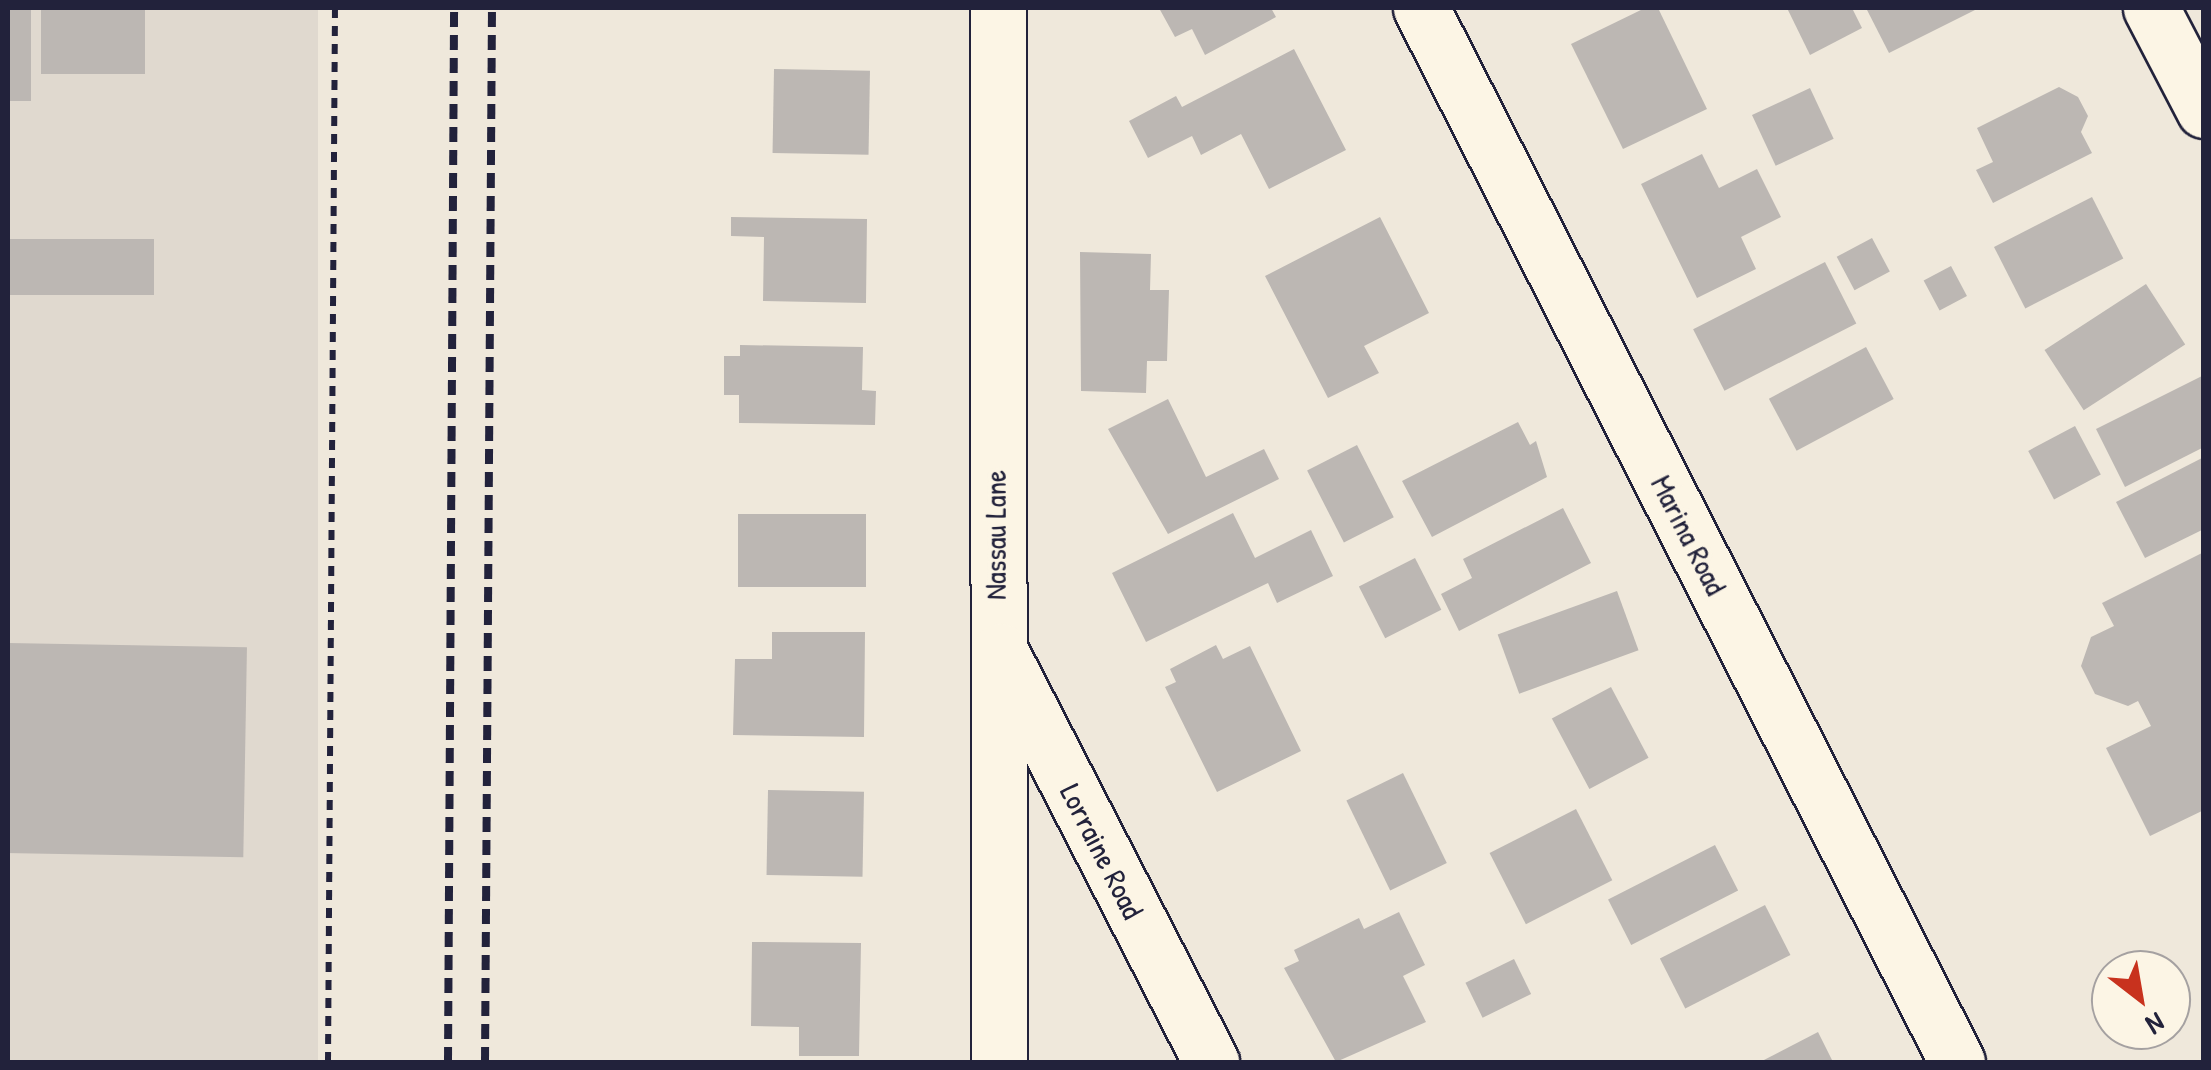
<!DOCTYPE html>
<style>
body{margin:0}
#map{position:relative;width:2211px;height:1070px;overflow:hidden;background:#efe8db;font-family:"Patrick Hand",sans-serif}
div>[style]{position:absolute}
.built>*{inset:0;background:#e0d9cf;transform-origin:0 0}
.building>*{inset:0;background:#bcb7b3;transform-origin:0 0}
.path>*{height:6px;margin-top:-3px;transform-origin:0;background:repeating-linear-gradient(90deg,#22223b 0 10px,transparent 0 18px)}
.roads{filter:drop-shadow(2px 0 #22223b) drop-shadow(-2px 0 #22223b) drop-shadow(0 2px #22223b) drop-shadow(0 -2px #22223b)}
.street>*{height:55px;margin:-27.5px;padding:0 27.5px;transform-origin:27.5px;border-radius:27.5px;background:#fcf5e5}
.rail>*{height:8px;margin-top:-4px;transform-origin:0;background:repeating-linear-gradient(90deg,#22223b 0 15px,transparent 0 23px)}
span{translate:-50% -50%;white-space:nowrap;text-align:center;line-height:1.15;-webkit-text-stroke:8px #fcf5e5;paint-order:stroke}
.street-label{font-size:30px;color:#22223b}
.frame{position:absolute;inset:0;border:10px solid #22223b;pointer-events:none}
.north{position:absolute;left:2091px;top:950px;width:100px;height:100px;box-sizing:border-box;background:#fcf5e5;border:2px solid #a5a1a1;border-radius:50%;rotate:149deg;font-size:28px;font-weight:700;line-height:40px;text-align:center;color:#22223b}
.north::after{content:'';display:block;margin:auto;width:35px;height:45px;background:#c8321e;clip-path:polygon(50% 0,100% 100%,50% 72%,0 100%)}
</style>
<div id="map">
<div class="built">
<div style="left:8px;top:8px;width:310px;height:1054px"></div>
</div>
<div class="building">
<div style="left:8px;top:8px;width:23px;height:93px"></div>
<div style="left:41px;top:8px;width:104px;height:66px"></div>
<div style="clip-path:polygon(1159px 8px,1271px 8px,1276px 17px,1205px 55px,1192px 29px,1175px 37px)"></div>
<div style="clip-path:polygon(1645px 8px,1658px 8px,1707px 109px,1623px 149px,1571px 44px)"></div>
<div style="clip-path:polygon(1787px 8px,1852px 8px,1862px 28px,1810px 55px)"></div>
<div style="clip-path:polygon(1866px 8px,1979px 8px,1889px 53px)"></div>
<div style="clip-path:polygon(1294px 49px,1346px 150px,1269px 189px,1241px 134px,1201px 155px,1192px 136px,1148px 158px,1129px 121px,1176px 96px,1182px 107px)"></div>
<div style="left:774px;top:69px;width:96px;height:84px;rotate:1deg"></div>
<div style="clip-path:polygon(2059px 87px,2078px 97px,2088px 116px,2081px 132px,2092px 153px,1993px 203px,1976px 170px,1993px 162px,1977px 128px)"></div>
<div style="left:1810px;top:88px;width:56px;height:64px;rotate:65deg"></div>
<div style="clip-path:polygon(1702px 154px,1719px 188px,1757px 169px,1781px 217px,1741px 237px,1756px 269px,1697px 298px,1641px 184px)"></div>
<div style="left:2092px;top:197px;width:69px;height:110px;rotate:63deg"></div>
<div style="clip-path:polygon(731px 217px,867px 219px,866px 303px,763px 301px,764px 237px,731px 236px)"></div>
<div style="clip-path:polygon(1380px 217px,1429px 313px,1364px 346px,1379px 373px,1328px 398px,1265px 276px)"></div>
<div style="left:1872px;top:238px;width:38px;height:40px;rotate:62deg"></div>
<div style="left:154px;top:239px;width:56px;height:146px;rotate:90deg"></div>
<div style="clip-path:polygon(1080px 252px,1151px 254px,1150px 290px,1169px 290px,1167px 361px,1147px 361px,1146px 393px,1081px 391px)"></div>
<div style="left:1825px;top:262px;width:69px;height:148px;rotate:63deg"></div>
<div style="left:1951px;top:266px;width:34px;height:31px;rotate:62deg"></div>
<div style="left:2146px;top:284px;width:72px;height:121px;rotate:57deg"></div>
<div style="clip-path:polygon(740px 345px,863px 347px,862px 390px,876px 391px,875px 425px,739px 423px,739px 395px,724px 395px,724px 356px,740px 356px)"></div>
<div style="left:1866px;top:347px;width:59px;height:110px;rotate:62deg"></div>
<div style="clip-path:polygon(2204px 375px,2204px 447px,2125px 487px,2096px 429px)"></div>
<div style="clip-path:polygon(1168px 399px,1206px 477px,1264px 449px,1279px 479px,1168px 534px,1108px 429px)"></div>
<div style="clip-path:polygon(1518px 422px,1530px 445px,1536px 441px,1547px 477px,1432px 537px,1402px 481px)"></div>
<div style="left:2075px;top:426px;width:55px;height:53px;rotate:62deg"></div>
<div style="left:1357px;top:445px;width:81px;height:56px;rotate:63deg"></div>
<div style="clip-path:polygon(2204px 457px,2204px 529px,2145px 558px,2116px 502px)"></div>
<div style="clip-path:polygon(1563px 508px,1591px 563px,1459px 631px,1441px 594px,1472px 578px,1463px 559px)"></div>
<div style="clip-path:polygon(1233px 513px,1255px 558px,1311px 530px,1333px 576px,1277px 603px,1268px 583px,1146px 642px,1112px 573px)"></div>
<div style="left:738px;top:514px;width:128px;height:73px"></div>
<div style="clip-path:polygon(2204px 552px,2204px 810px,2150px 836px,2106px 748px,2151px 726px,2138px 701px,2128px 706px,2095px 694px,2081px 666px,2091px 637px,2114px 626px,2102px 603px)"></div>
<div style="left:1415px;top:558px;width:58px;height:63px;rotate:63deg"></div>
<div style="left:1617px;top:591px;width:63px;height:127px;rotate:70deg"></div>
<div style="clip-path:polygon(772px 632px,865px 632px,864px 737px,733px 735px,735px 659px,772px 659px)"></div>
<div style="left:8px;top:643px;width:239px;height:210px;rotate:1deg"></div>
<div style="clip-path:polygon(1216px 645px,1223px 659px,1250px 646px,1301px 751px,1217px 792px,1165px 687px,1176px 682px,1170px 669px)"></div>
<div style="left:1611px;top:687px;width:80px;height:67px;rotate:62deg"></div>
<div style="left:1403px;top:773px;width:100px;height:63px;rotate:64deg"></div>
<div style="left:768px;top:790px;width:96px;height:85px;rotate:1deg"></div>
<div style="left:1576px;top:809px;width:80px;height:97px;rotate:63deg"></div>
<div style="left:1715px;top:845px;width:51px;height:120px;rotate:63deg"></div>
<div style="left:1765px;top:905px;width:56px;height:118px;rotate:63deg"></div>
<div style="clip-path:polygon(1399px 912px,1425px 965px,1403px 976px,1426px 1022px,1336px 1062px,1284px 968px,1299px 961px,1294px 950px,1359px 918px,1364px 929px)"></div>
<div style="clip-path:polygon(752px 942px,861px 943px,859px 1056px,799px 1056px,799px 1027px,751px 1026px)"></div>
<div style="left:1514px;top:959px;width:39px;height:54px;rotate:64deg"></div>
<div style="clip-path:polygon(1818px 1032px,1833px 1062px,1760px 1062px)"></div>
</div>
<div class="path">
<div style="left:328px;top:1062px;width:1054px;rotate:-89.62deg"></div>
</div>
<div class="roads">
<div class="street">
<div style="left:998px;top:8px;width:1054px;rotate:89.95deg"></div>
<div style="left:1421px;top:8px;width:1182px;rotate:63.04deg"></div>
<div style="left:2151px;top:8px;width:115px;rotate:62.5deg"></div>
<div style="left:1000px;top:651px;width:462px;rotate:62.8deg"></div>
</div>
</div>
<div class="rail">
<div style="left:448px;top:1062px;width:1054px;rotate:-89.67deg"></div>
<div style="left:485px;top:1062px;width:1054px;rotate:-89.62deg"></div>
</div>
<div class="street-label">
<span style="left:995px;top:535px;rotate:-90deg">Nassau Lane</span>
<span style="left:1689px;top:535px;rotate:63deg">Marina Road</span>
<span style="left:1102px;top:851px;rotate:63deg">Lorraine Road</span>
</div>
<div class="frame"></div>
<div class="north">N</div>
</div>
